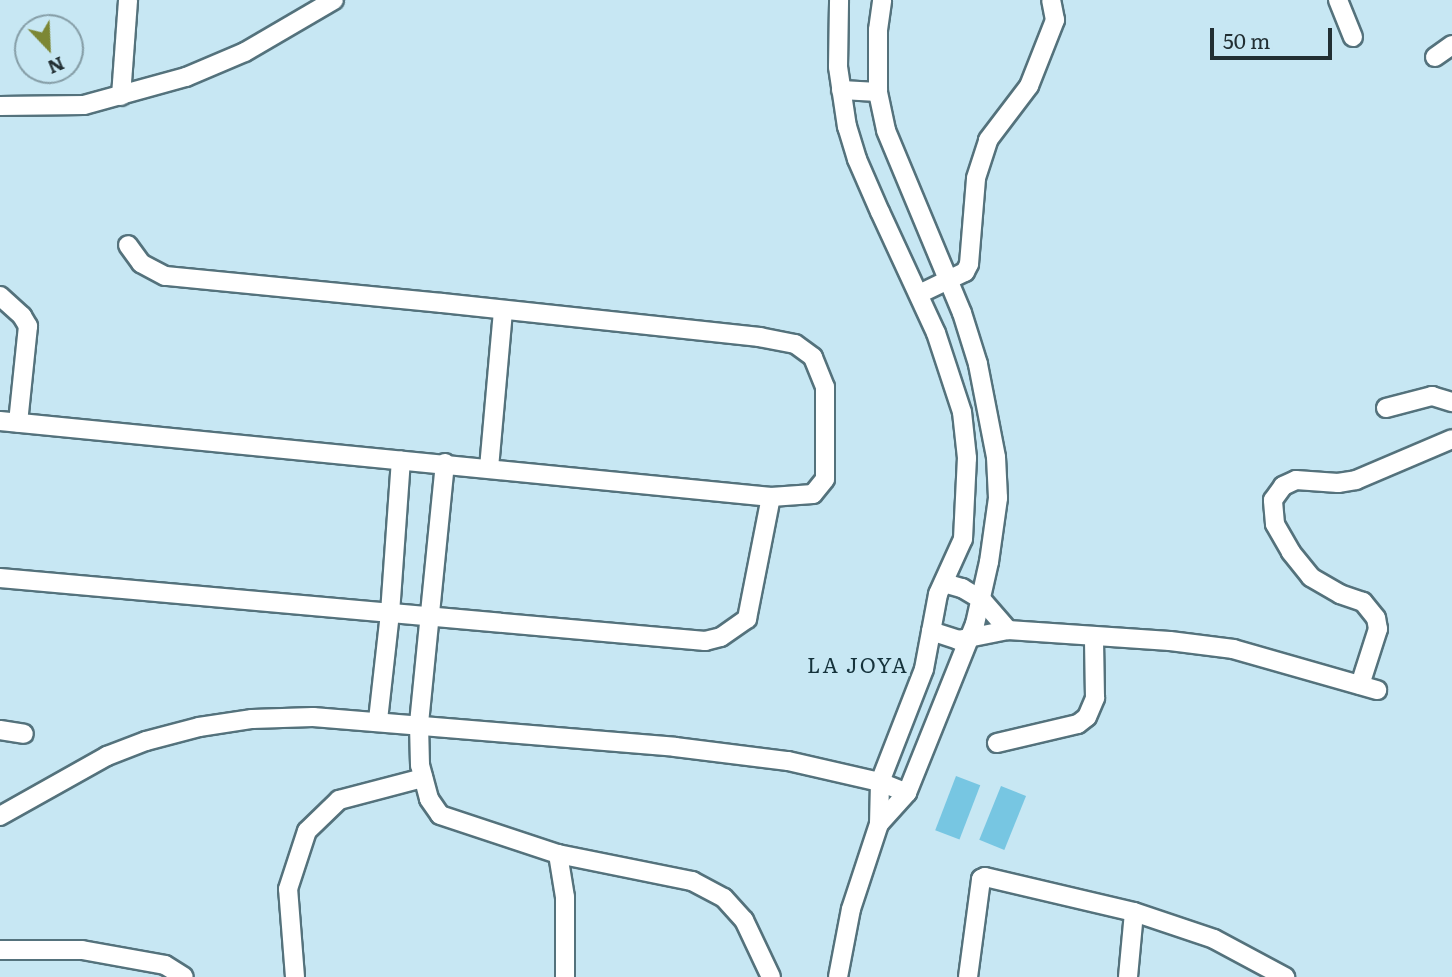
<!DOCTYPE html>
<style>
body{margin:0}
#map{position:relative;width:1452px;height:977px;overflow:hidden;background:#c7e7f3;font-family:Literata,serif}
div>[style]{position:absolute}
.green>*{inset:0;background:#77c6e2;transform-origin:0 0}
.roads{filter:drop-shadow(2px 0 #54727c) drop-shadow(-2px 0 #54727c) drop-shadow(0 2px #54727c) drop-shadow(0 -2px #54727c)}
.minor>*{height:18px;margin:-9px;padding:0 9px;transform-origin:9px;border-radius:9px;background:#fff}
span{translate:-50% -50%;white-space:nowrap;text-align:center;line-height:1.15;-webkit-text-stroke:6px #c7e7f3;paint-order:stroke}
.neighbourhood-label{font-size:21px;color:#15323b;letter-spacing:2px}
.north{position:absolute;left:14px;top:14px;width:70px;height:70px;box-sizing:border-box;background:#c7e7f3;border:2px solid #859da6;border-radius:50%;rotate:157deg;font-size:19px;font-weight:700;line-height:28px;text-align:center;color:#222f33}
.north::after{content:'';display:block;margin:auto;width:24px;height:32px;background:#7c8734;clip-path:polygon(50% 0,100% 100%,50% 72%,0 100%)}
.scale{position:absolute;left:1210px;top:28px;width:122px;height:32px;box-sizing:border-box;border:4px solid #222f33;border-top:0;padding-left:9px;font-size:21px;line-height:24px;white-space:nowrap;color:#222f33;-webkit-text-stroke:5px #c7e7f3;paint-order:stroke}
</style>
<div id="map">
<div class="green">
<div style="left:956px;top:776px;width:26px;height:58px;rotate:21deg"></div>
<div style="left:1001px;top:786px;width:27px;height:58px;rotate:22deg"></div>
</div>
<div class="roads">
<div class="minor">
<div style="left:1338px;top:0;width:40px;rotate:68deg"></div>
<div style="left:1435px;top:57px;width:21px;rotate:-35deg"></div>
<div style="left:841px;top:90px;width:37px;rotate:3deg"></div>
<div style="left:121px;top:96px;width:96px;rotate:-85.8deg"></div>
<div style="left:0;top:106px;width:84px;rotate:-0.7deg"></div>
<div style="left:84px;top:105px;width:106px;rotate:-15.4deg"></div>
<div style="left:186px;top:77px;width:64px;rotate:-23deg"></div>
<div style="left:245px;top:52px;width:103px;rotate:-30.3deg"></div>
<div style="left:919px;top:294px;width:51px;rotate:-25.6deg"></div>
<div style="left:965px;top:272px;width:9px;rotate:-63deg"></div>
<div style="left:969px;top:264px;width:86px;rotate:-85.3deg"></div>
<div style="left:976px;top:178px;width:40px;rotate:-72deg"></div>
<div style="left:988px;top:140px;width:68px;rotate:-52.8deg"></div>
<div style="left:1029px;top:86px;width:71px;rotate:-68.5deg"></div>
<div style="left:1055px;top:20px;width:20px;rotate:-101deg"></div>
<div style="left:0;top:296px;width:30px;rotate:42deg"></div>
<div style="left:22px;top:316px;width:12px;rotate:59deg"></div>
<div style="left:28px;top:326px;width:97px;rotate:95.9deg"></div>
<div style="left:1386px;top:408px;width:48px;rotate:-14.6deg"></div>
<div style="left:1432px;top:396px;width:21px;rotate:17deg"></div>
<div style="left:0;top:421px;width:775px;rotate:5.63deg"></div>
<div style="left:771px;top:497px;width:42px;rotate:-4.1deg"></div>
<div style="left:813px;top:494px;width:19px;rotate:-51deg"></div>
<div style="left:825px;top:479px;width:92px;rotate:-90deg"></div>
<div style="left:825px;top:387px;width:32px;rotate:-112deg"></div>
<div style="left:813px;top:357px;width:22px;rotate:-144deg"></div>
<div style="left:795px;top:344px;width:36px;rotate:-169deg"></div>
<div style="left:760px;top:337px;width:320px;rotate:-173.9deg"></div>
<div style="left:442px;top:303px;width:278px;rotate:-174.4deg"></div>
<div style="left:165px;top:276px;width:27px;rotate:-152deg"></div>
<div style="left:141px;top:263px;width:22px;rotate:-126deg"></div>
<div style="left:445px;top:463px;width:262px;rotate:95.7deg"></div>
<div style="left:419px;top:724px;width:41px;rotate:88.6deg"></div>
<div style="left:420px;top:765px;width:35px;rotate:75deg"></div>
<div style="left:429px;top:799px;width:19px;rotate:55deg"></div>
<div style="left:440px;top:815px;width:124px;rotate:18.3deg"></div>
<div style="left:558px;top:854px;width:137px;rotate:11.4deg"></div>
<div style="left:692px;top:881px;width:36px;rotate:28deg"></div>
<div style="left:724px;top:898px;width:30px;rotate:48deg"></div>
<div style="left:744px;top:920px;width:63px;rotate:64.7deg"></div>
<div style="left:489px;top:468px;width:158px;rotate:-84.9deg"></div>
<div style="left:0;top:578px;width:708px;rotate:5.11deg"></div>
<div style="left:705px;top:641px;width:16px;rotate:-14deg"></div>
<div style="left:721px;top:637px;width:32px;rotate:-35deg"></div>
<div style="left:747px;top:619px;width:124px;rotate:-78.9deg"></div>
<div style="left:944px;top:583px;width:19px;rotate:16deg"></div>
<div style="left:962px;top:588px;width:23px;rotate:31deg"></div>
<div style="left:982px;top:600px;width:40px;rotate:49deg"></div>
<div style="left:931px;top:631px;width:28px;rotate:18deg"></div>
<div style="left:958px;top:640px;width:51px;rotate:-11.3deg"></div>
<div style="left:1008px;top:630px;width:162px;rotate:3.9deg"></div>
<div style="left:1170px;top:641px;width:64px;rotate:7.2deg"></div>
<div style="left:1233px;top:649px;width:150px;rotate:15.9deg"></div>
<div style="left:1360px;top:685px;width:59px;rotate:-72.2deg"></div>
<div style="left:1378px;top:629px;width:11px;rotate:-100deg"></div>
<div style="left:1376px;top:618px;width:21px;rotate:-129deg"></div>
<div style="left:1363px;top:602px;width:24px;rotate:-161deg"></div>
<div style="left:1340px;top:594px;width:34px;rotate:-150deg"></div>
<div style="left:1311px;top:577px;width:32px;rotate:-129deg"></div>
<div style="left:1291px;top:552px;width:32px;rotate:-120deg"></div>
<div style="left:1275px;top:524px;width:24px;rotate:-95deg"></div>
<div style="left:1273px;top:500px;width:17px;rotate:-54deg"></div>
<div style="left:1283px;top:486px;width:14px;rotate:-25deg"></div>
<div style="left:1296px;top:480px;width:42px;rotate:4.1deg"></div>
<div style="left:1338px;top:483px;width:18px;rotate:-9deg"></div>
<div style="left:1356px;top:480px;width:104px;rotate:-23.1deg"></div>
<div style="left:378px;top:720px;width:108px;rotate:-83.6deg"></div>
<div style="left:390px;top:613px;width:153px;rotate:-85.9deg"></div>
<div style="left:0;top:730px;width:24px;rotate:9deg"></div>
<div style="left:997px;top:743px;width:83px;rotate:-13.2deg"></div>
<div style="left:1078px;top:724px;width:11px;rotate:-38deg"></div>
<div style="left:1087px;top:717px;width:21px;rotate:-67deg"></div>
<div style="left:1095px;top:698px;width:60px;rotate:-91deg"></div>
<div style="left:0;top:816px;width:123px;rotate:-29.3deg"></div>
<div style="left:107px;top:756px;width:42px;rotate:-21deg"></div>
<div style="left:146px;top:741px;width:55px;rotate:-14.8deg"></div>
<div style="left:199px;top:727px;width:54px;rotate:-8.6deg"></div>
<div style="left:252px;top:719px;width:61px;rotate:-1.9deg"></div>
<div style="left:313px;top:717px;width:363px;rotate:4.7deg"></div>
<div style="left:675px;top:747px;width:114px;rotate:7.1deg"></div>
<div style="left:788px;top:761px;width:94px;rotate:12.9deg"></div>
<div style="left:880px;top:782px;width:29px;rotate:22deg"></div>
<div style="left:879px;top:824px;width:42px;rotate:-47.9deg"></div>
<div style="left:907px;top:793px;width:182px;rotate:-68.1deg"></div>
<div style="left:975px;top:624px;width:64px;rotate:-77.3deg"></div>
<div style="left:989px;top:562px;width:65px;rotate:-82deg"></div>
<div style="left:998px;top:498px;width:41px;rotate:-92.8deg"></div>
<div style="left:996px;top:457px;width:95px;rotate:-101deg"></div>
<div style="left:978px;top:364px;width:53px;rotate:-107.4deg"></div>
<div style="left:962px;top:313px;width:198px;rotate:-112.6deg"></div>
<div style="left:886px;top:130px;width:39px;rotate:-102deg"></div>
<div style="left:878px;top:92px;width:62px;rotate:-90deg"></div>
<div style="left:878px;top:30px;width:30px;rotate:-82deg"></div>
<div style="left:558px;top:854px;width:44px;rotate:80.8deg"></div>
<div style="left:565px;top:897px;width:80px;rotate:90deg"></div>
<div style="left:0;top:950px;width:82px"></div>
<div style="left:82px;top:950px;width:84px;rotate:10.2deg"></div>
<div style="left:165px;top:965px;width:22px;rotate:32deg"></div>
<div style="left:295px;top:977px;width:88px;rotate:-94.5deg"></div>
<div style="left:288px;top:889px;width:61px;rotate:-71.9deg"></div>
<div style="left:307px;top:831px;width:45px;rotate:-44.1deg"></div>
<div style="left:339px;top:800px;width:87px;rotate:-14.7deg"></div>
<div style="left:838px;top:977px;width:69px;rotate:-79.2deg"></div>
<div style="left:851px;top:909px;width:89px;rotate:-71.8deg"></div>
<div style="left:879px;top:824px;width:42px;rotate:-88.6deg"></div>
<div style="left:880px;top:782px;width:121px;rotate:-68.7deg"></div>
<div style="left:924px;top:669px;width:76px;rotate:-79.4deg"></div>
<div style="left:938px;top:594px;width:60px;rotate:-65.6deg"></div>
<div style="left:963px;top:539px;width:81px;rotate:-87.2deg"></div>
<div style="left:967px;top:458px;width:46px;rotate:-96.2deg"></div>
<div style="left:962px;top:412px;width:83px;rotate:-108.2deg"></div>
<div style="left:936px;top:333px;width:133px;rotate:-114.8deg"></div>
<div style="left:880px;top:212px;width:58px;rotate:-113.5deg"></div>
<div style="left:857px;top:159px;width:34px;rotate:-107deg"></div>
<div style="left:847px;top:127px;width:61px;rotate:-98.5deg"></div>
<div style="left:838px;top:67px;width:67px;rotate:-89.1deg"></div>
<div style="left:968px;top:977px;width:99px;rotate:-82.4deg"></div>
<div style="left:981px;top:879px;width:4px;rotate:-27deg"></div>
<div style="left:985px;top:877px;width:153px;rotate:13.2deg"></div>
<div style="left:1134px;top:912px;width:84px;rotate:18.6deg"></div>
<div style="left:1214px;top:939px;width:81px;rotate:28.2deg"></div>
<div style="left:1128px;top:977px;width:65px;rotate:-84.7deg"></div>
</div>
</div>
<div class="neighbourhood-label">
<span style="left:858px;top:664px">LA JOYA</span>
</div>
<div class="north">N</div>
<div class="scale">50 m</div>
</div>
